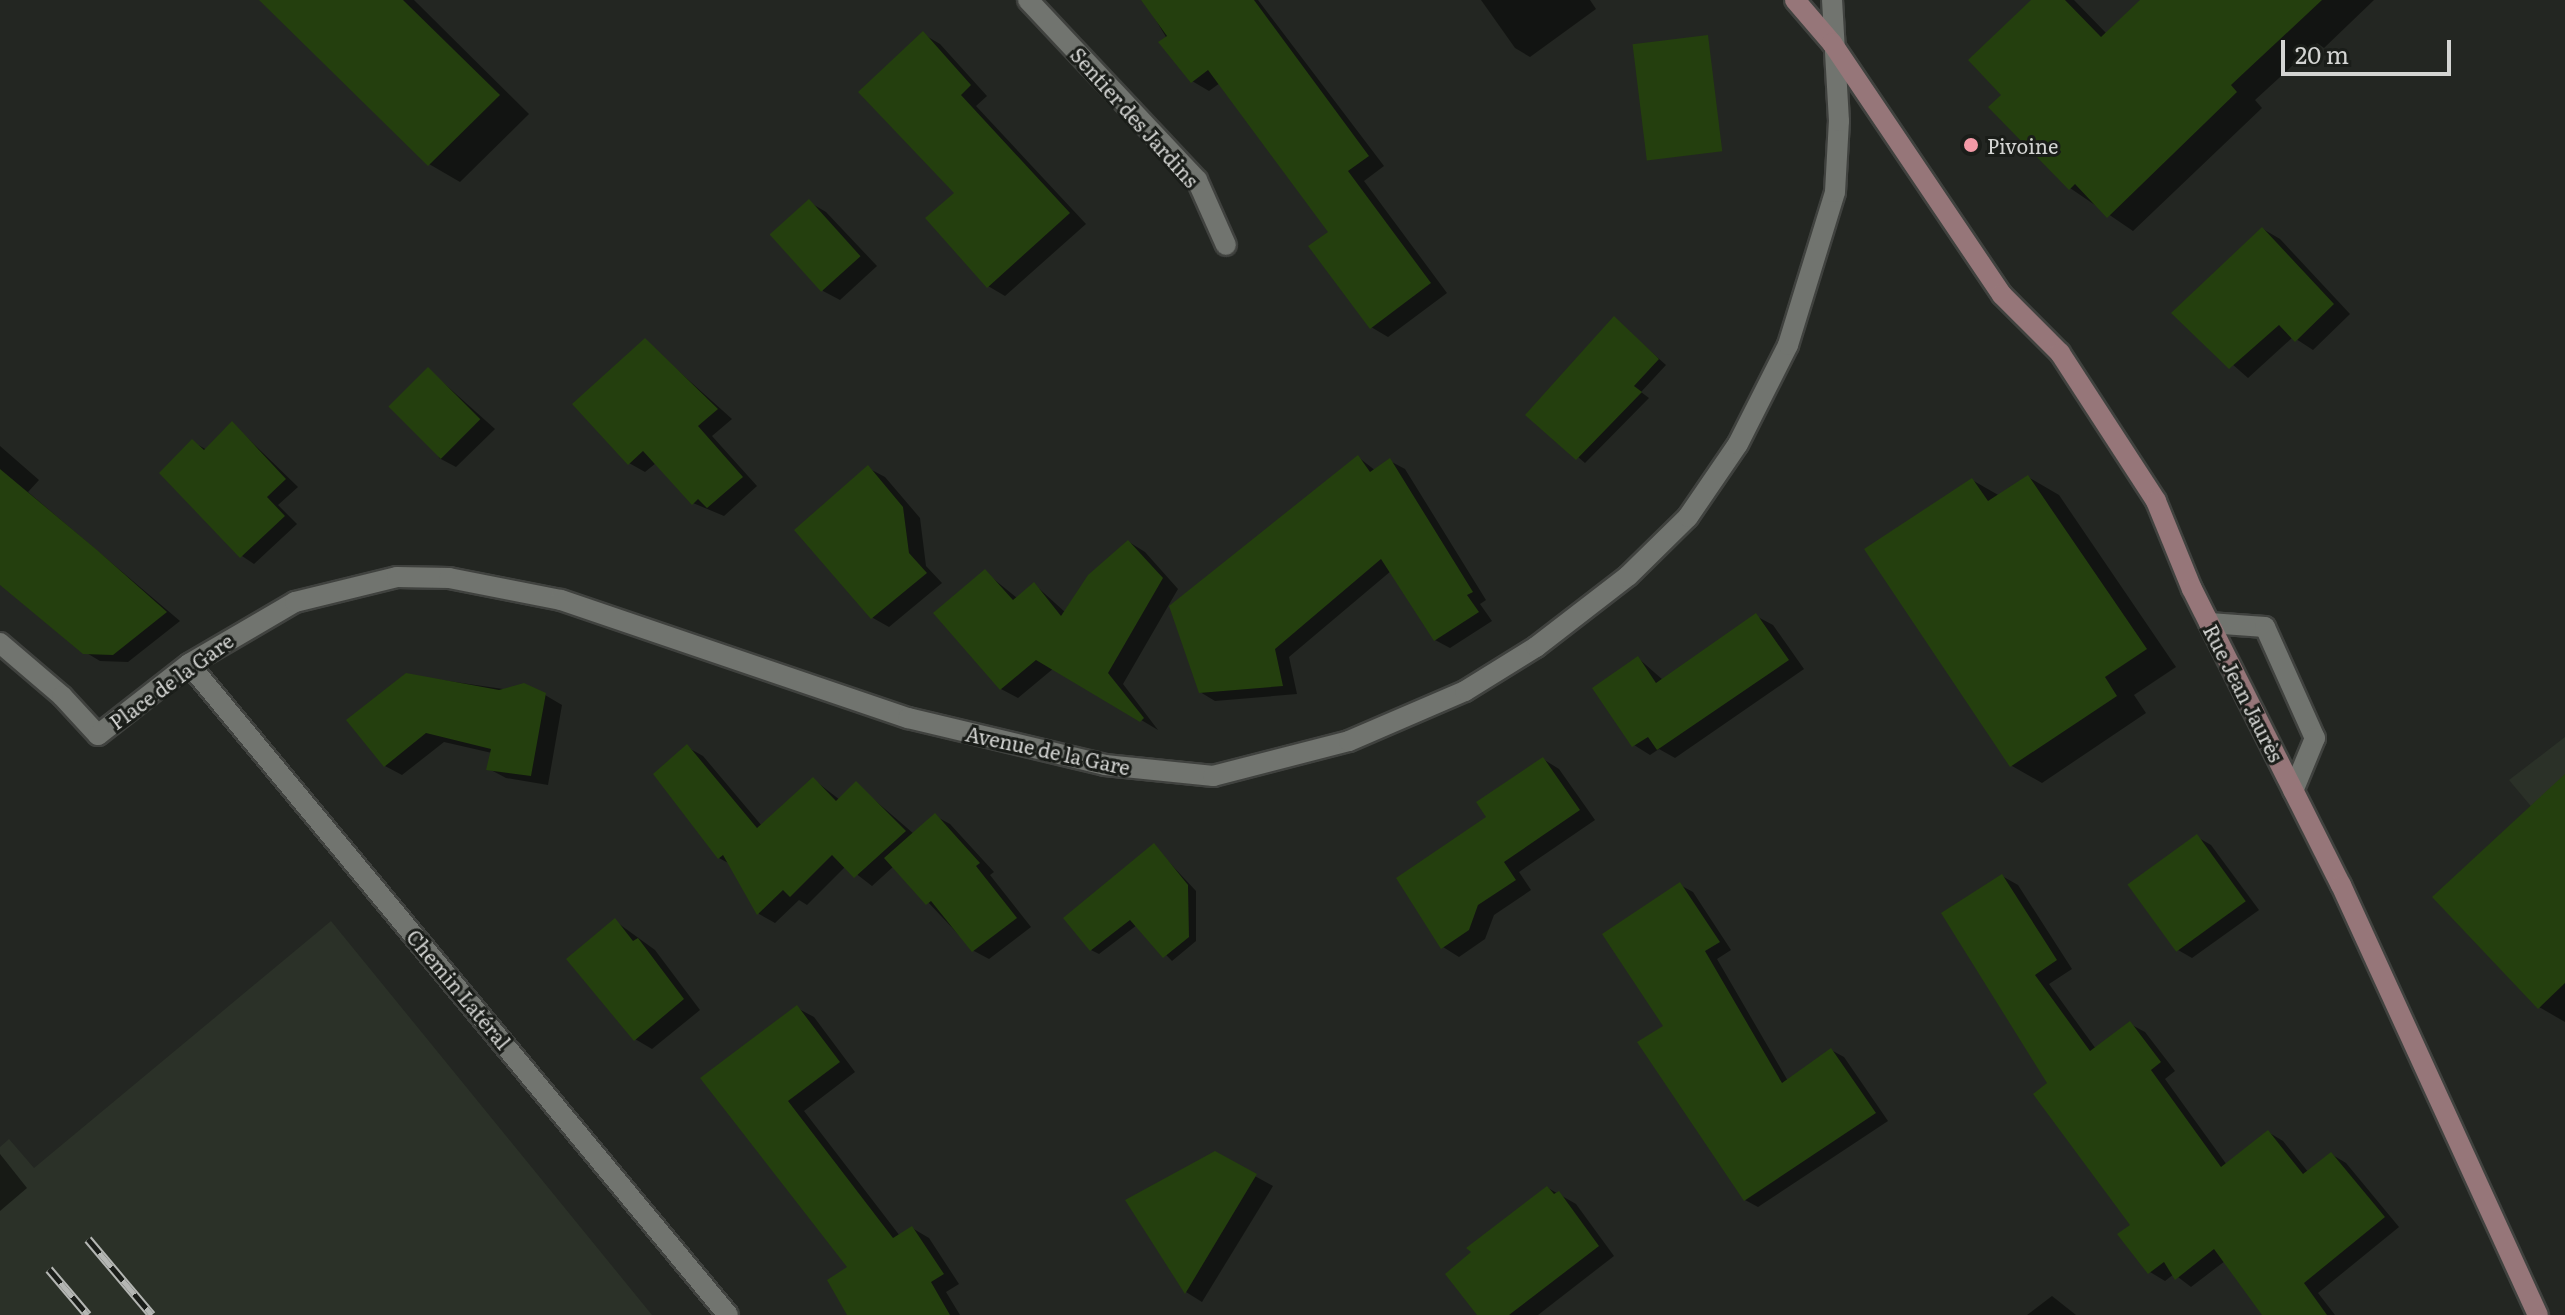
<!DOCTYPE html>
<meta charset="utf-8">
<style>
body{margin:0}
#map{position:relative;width:2565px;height:1315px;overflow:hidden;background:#232622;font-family:Literata,serif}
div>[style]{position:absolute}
.built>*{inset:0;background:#2b3128}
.shadow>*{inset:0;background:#0007}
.building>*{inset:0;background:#243f0e;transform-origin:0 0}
.roads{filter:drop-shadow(2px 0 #40423f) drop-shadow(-2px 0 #40423f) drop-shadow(0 2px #40423f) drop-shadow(0 -2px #40423f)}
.street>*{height:20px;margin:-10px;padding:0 10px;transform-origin:10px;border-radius:10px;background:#71746f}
.secondary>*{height:20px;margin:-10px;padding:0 10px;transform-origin:10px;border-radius:10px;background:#967679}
.rail>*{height:9px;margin-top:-4.5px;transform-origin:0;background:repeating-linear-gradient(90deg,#1a1d19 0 18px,#b4b6b3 0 36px);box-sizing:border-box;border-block:2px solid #b4b6b3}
.dots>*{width:22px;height:22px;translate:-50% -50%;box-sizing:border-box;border:4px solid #1a1d19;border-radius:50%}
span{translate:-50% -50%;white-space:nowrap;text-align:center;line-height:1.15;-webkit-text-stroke:6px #1a1d19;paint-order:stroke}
.street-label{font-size:20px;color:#d3d4d2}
.poi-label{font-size:20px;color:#d3d4d2}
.left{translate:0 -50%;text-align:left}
.scale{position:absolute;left:2281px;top:40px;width:170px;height:36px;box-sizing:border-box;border:4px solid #d3d4d2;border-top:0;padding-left:10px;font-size:24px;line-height:28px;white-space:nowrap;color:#d3d4d2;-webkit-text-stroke:6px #1a1d19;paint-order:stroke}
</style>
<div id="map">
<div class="built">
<div style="clip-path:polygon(2565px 737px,2565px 847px,2509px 780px)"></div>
<div style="clip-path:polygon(331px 921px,652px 1315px,0 1315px,0 1147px,9px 1139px,34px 1168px)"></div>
</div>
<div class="shadow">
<div style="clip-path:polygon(262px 0,414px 0,529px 114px,460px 182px,429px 164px)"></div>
<div style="clip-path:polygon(1144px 0,1258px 0,1384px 166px,1364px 181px,1447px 293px,1388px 337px,1371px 327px,1330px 232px,1220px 83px,1209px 91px,1192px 81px)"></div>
<div style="clip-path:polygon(1481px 0,1590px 0,1596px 9px,1530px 57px,1515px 48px)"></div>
<div style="clip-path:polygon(2034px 0,2074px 0,2107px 34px,2143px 0,2374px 0,2324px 48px,2317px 43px,2255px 100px,2262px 108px,2133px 231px,2070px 188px,2004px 95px)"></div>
<div style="clip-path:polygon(923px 34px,940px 44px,987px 96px,976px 106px,1086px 224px,1005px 296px,988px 286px)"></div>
<div style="clip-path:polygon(809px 202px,826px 212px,877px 266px,840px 300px,823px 291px)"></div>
<div style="clip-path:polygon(2263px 229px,2280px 239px,2350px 314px,2313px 350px,2293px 337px,2248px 378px,2174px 313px)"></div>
<div style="clip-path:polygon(1614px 319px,1666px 365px,1641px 392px,1649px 398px,1585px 463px,1528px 414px)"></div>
<div style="clip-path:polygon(645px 341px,732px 419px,712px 436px,757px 486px,724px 516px,693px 503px,656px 463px,645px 472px,629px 463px)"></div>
<div style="clip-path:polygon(428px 369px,495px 429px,456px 467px,439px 458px)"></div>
<div style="clip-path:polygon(232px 423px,298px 487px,278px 505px,297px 524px,254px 564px,242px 556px,193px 442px,207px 450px)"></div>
<div style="clip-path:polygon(0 446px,39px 480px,28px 492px,180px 621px,128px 662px,100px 661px,85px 652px,0 524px)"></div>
<div style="clip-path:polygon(1358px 457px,1376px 471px,1390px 461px,1405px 469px,1486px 600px,1480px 604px,1492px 621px,1450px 648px,1435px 640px,1391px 571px,1289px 657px,1297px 694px,1215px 701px,1200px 692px)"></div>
<div style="clip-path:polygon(868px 468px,885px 477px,920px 518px,926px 566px,942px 583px,889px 627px,873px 618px,797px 530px)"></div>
<div style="clip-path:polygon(2028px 477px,2059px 495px,2176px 667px,2134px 695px,2146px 713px,2042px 783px,2012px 766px,1972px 480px,2000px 496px)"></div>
<div style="clip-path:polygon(1129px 542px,1145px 552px,1178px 589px,1123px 684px,1158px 730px,1054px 668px,1018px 698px,1001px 689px,936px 613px,985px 572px,1017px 598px,1034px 584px,1066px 613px)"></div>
<div style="clip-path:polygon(1756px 616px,1773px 625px,1804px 669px,1675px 758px,1659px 749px,1650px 755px,1634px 745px,1638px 658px,1663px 680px)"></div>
<div style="clip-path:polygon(407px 675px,545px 695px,562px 705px,548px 785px,506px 778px,489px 769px,492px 753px,444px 742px,402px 775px,385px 766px)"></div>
<div style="clip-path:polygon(687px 747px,703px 756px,762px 826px,813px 779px,840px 800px,856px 784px,914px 834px,935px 816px,950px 824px,994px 872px,990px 875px,1031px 927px,989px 959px,974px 951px,894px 866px,872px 886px,846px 866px,807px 905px,799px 900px,775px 923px,759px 914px,730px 864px,719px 858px)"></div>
<div style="clip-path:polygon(1543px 759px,1559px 769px,1595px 820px,1519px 872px,1531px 890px,1494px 915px,1485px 939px,1459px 957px,1443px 947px,1488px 817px)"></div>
<div style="clip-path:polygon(2565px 777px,2565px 1022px,2539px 1007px)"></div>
<div style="clip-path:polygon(2197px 837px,2211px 845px,2259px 910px,2192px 958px,2178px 950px)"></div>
<div style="clip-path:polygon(1154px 846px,1196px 891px,1196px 941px,1172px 961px,1137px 925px,1099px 954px,1091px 950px)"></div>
<div style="clip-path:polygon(2002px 876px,2018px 885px,2072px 969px,2049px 984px,2096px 1049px,2130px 1024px,2145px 1032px,2175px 1071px,2165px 1079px,2227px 1165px,2268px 1132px,2283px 1141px,2309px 1173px,2331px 1154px,2346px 1163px,2399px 1227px,2318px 1293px,2335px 1315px,2265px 1315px,2225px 1261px,2191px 1287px,2174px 1274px,2165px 1281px,2150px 1272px,2132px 1225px,2050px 1084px)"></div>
<div style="clip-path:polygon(1680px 885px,1693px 892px,1731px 950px,1717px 959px,1788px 1081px,1831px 1050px,1844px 1057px,1888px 1121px,1758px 1207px,1745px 1200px,1666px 1026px)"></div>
<div style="clip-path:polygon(615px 921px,655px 950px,700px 1010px,652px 1049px,635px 1039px)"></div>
<div style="clip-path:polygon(797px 1008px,814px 1017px,855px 1072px,804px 1111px,900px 1236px,912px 1228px,929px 1238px,959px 1284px,946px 1292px,960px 1315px,850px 1315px,850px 1267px,703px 1079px)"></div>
<div style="clip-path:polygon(0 1154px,27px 1188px,0 1211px)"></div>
<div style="clip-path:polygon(1215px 1154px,1273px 1186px,1202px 1302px,1186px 1292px)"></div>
<div style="clip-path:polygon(1548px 1188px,1576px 1204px,1614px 1256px,1538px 1315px,1479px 1315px)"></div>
<div style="clip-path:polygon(2052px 1296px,2076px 1315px,2027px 1315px)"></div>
</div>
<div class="building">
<div style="clip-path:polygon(259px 0,403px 0,500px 95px,428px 166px)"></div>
<div style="clip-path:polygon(1141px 0,1254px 0,1369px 156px,1348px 171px,1431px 283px,1370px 329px,1308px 246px,1328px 232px,1208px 70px,1191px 83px,1158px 42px,1167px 36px)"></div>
<div style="clip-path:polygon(2031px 0,2065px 0,2101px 37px,2140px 0,2322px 0,2231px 85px,2237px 92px,2107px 218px,2075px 184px,2069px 190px,1988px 107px,2001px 95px,1968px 60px)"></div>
<div style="clip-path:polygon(923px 31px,971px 85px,961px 95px,1070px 213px,987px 288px,925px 218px,954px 193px,858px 92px)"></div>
<div style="left:1708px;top:35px;width:117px;height:76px;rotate:83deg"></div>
<div style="left:809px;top:199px;width:77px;height:53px;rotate:48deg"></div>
<div style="clip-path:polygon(2262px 227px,2334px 304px,2295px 342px,2279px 325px,2229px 369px,2171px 313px)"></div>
<div style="clip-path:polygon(1614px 316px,1659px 359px,1634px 386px,1642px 392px,1576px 460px,1525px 415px)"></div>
<div style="clip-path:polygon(645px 338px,718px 409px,698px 426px,743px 477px,707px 508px,698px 499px,692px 505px,643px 451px,628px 465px,572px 404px)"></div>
<div style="left:428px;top:367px;width:74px;height:56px;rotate:45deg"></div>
<div style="clip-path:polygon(232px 421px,286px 479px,267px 497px,285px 516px,240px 558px,159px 473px,192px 439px,204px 450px)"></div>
<div style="clip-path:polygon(1358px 455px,1370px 472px,1390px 458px,1473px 592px,1467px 595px,1479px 612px,1434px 641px,1381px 559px,1275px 649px,1283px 686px,1199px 693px,1169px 606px)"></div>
<div style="clip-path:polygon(868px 465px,903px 507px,909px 553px,927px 573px,871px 619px,794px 530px)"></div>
<div style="clip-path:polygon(0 469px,97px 550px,167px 612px,113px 655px,83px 654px,0 585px)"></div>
<div style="clip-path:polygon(2028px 475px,2147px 649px,2105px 677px,2117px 696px,2010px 767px,1864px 549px,1972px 478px,1988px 501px)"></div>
<div style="clip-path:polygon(1128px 540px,1163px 578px,1108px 673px,1144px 718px,1140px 722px,1036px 660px,1000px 690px,933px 613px,985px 569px,1013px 600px,1034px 582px,1061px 616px,1088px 575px)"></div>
<div style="clip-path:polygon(1756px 613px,1789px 660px,1657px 750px,1648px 737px,1632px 747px,1592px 688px,1638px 656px,1656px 683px)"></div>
<div style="clip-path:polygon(406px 673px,499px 690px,524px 683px,546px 693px,531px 776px,486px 770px,491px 749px,426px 733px,384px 767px,346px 720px)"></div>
<div style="clip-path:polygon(687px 744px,757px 828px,813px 777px,836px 801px,856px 781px,906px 831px,854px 878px,832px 855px,790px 897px,783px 890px,757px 915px,723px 855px,718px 859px,653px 774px)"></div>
<div style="clip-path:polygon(1543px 757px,1580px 810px,1504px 862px,1516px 880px,1478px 905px,1469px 930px,1441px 949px,1396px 878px,1486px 817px,1476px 802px)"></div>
<div style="clip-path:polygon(2565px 774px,2565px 983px,2538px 1009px,2432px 897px)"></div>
<div style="clip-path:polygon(935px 813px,980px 863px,976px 866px,1017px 918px,972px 952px,931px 901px,926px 905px,884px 858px)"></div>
<div style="left:2197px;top:834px;width:83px;height:86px;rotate:54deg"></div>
<div style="clip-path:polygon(1154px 843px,1188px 885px,1189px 937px,1163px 958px,1130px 920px,1090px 951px,1063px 918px)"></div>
<div style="clip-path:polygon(2002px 874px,2057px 960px,2035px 975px,2090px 1051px,2130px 1021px,2161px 1062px,2151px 1070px,2221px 1167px,2268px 1130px,2303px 1174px,2331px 1152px,2385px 1217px,2304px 1283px,2327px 1315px,2262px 1315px,2214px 1249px,2175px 1280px,2164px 1262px,2148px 1274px,2117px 1234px,2130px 1225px,2033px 1094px,2047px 1083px,1941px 913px)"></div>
<div style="clip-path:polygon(1680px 882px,1720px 942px,1705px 951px,1782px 1083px,1831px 1048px,1876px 1113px,1744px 1201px,1637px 1042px,1663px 1026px,1602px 934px)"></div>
<div style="clip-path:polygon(615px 918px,633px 941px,638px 938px,684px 999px,634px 1041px,566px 959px)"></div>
<div style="clip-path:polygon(797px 1005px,840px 1062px,788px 1101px,893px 1238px,912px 1226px,944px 1274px,931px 1282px,950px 1315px,847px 1315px,827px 1280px,847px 1267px,700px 1078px)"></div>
<div style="clip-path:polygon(1215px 1151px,1257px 1174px,1185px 1294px,1125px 1200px)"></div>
<div style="clip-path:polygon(1547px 1186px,1554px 1194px,1559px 1191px,1599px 1246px,1509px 1315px,1477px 1315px,1445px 1274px,1471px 1252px,1466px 1248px)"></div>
</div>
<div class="roads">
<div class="street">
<div style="left:1028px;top:0;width:247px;rotate:46.8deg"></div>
<div style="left:1197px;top:180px;width:71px;rotate:66deg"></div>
<div style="left:2209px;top:623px;width:56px;rotate:4.1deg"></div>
<div style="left:2265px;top:627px;width:122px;rotate:65.8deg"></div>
<div style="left:2315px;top:738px;width:57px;rotate:112.5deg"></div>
<div style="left:0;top:643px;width:82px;rotate:40.5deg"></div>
<div style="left:62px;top:696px;width:53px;rotate:47.3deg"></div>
<div style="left:98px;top:735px;width:115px;rotate:-38deg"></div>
<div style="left:189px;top:664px;width:123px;rotate:-30.3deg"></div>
<div style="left:295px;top:602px;width:105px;rotate:-13.8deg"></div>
<div style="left:397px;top:577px;width:52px;rotate:1.1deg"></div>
<div style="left:449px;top:578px;width:114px;rotate:11.1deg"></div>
<div style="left:561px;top:600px;width:367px;rotate:18.8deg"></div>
<div style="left:908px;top:718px;width:203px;rotate:13.4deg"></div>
<div style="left:1105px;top:765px;width:109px;rotate:5.8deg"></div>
<div style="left:1213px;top:776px;width:140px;rotate:-14.4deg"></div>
<div style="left:1349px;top:741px;width:126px;rotate:-23.3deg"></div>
<div style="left:1465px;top:691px;width:84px;rotate:-31.8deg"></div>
<div style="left:1536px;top:647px;width:116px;rotate:-37.7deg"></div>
<div style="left:1628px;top:576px;width:84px;rotate:-44.5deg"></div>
<div style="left:1688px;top:517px;width:88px;rotate:-55.6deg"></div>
<div style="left:1738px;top:444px;width:111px;rotate:-63.2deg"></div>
<div style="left:1788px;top:345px;width:160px;rotate:-72.9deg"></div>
<div style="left:1835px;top:192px;width:71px;rotate:-86.8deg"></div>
<div style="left:1839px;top:121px;width:121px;rotate:-93.3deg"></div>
<div style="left:189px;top:664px;width:845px;rotate:50.38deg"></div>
</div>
<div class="secondary">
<div style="left:1795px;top:0;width:57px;rotate:49.3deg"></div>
<div style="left:1832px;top:43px;width:304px;rotate:56deg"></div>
<div style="left:2002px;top:295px;width:82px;rotate:45deg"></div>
<div style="left:2060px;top:353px;width:176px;rotate:57deg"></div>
<div style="left:2156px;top:501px;width:95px;rotate:67.8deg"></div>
<div style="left:2192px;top:589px;width:331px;rotate:63.3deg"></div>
<div style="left:2341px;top:885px;width:473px;rotate:65.4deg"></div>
</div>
</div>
<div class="rail">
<div style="left:88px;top:1239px;width:99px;rotate:49.9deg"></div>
<div style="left:49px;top:1269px;width:60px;rotate:49.7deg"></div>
</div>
<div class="dots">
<div style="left:1971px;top:145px;background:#f39aa7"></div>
</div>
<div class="street-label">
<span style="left:1135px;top:117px;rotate:48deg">Sentier des Jardins</span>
<span style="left:171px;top:681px;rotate:-36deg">Place de la Gare</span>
<span style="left:2244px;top:693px;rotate:63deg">Rue Jean Jaurès</span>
<span style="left:1048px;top:750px;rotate:12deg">Avenue de la Gare</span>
<span style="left:459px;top:989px;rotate:50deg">Chemin Latéral</span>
</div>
<div class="poi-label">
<span class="left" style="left:1987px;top:145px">Pivoine</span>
</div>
<div class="scale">20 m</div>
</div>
